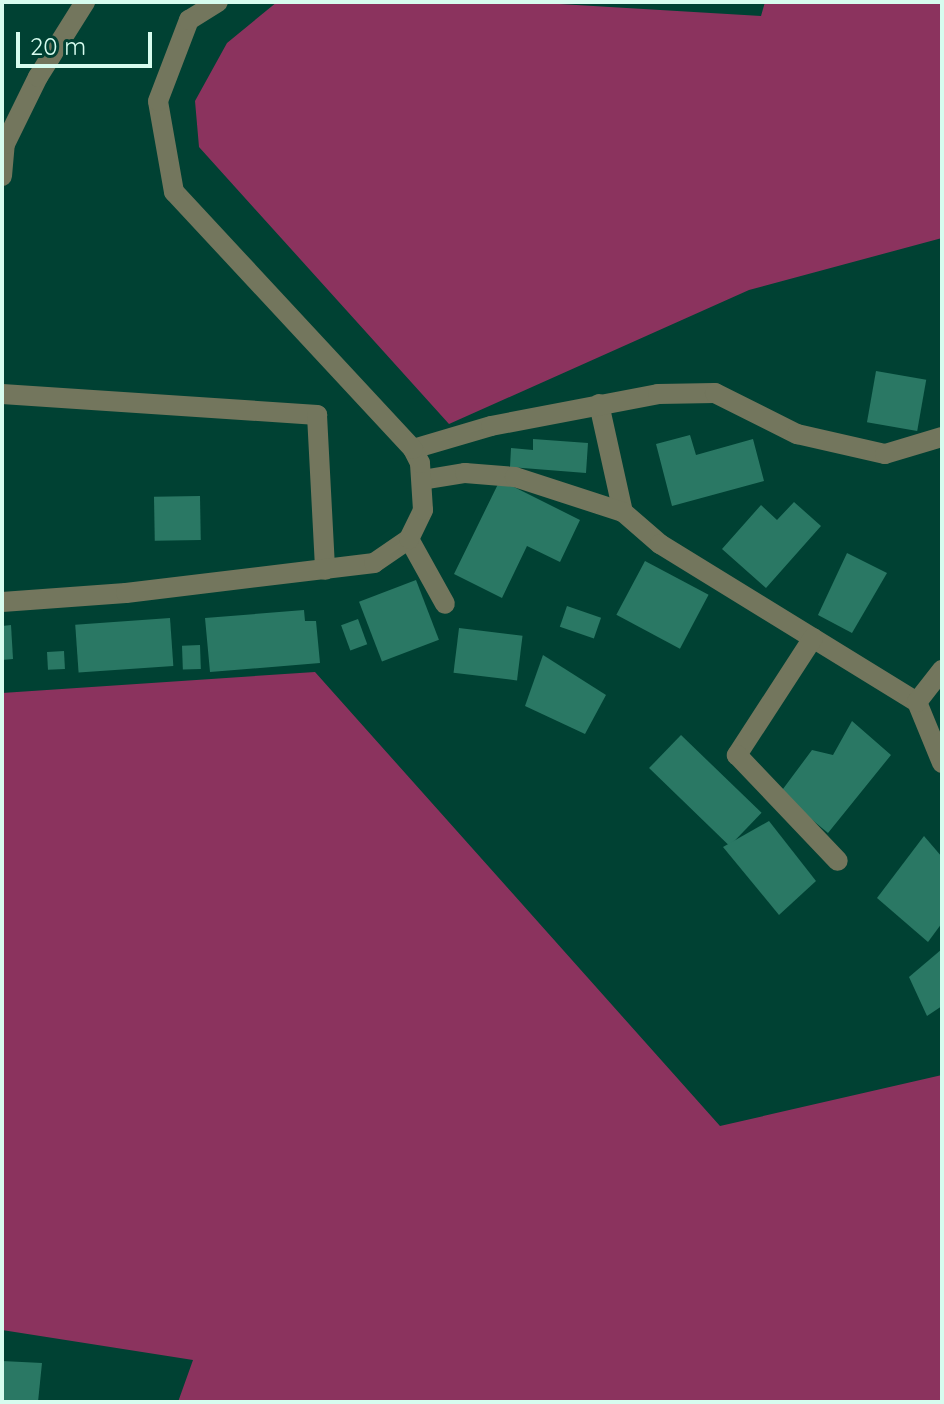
<!DOCTYPE html>
<style>
body{margin:0}
#map{position:relative;width:944px;height:1404px;overflow:hidden;background:#004133;font-family:Quicksand,sans-serif}
div>[style]{position:absolute}
.green>*{inset:0;background:#8b335e}
.building>*{inset:0;background:#2a7864;transform-origin:0 0}
.minor>*{height:20px;margin:-10px;padding:0 10px;transform-origin:10px;border-radius:10px;background:#73765d}
span{translate:-50% -50%;white-space:nowrap;text-align:center;line-height:1.15;-webkit-text-stroke:7px #004133;paint-order:stroke}
.frame{position:absolute;inset:0;border:4px solid #d7fcef;pointer-events:none}
.scale{position:absolute;left:16px;top:32px;width:136px;height:36px;box-sizing:border-box;border:4px solid #d7fcef;border-top:0;padding-left:10px;font-size:24px;line-height:28px;white-space:nowrap;color:#d7fcef;-webkit-text-stroke:6px #004133;paint-order:stroke}
</style>
<div id="map">
<div class="green">
<div style="clip-path:polygon(277px 2px,526px 2px,761px 16px,765px 2px,942px 2px,942px 238px,749px 290px,449px 424px,199px 147px,195px 101px,227px 43px)"></div>
<div style="clip-path:polygon(315px 672px,720px 1126px,942px 1075px,942px 1402px,178px 1402px,193px 1360px,2px 1330px,2px 693px)"></div>
</div>
<div class="building">
<div style="left:876px;top:371px;width:51px;height:52px;rotate:10deg"></div>
<div style="clip-path:polygon(690px 435px,696px 455px,753px 439px,764px 481px,672px 506px,656px 444px)"></div>
<div style="clip-path:polygon(533px 439px,588px 443px,586px 473px,510px 467px,511px 448px,533px 450px)"></div>
<div style="clip-path:polygon(500px 480px,580px 520px,560px 562px,527px 546px,502px 598px,454px 574px)"></div>
<div style="left:200px;top:496px;width:44px;height:46px;rotate:89deg"></div>
<div style="clip-path:polygon(794px 502px,821px 526px,766px 588px,722px 549px,761px 505px,777px 520px)"></div>
<div style="clip-path:polygon(847px 553px,887px 573px,852px 633px,818px 615px)"></div>
<div style="left:645px;top:561px;width:72px;height:61px;rotate:28deg"></div>
<div style="left:416px;top:580px;width:64px;height:61px;rotate:69deg"></div>
<div style="left:567px;top:606px;width:36px;height:22px;rotate:19deg"></div>
<div style="clip-path:polygon(304px 610px,305px 621px,316px 621px,320px 663px,210px 672px,205px 618px)"></div>
<div style="left:170px;top:618px;width:48px;height:95px;rotate:86deg"></div>
<div style="left:358px;top:619px;width:27px;height:18px;rotate:70deg"></div>
<div style="clip-path:polygon(11px 625px,13px 659px,2px 660px,2px 626px)"></div>
<div style="left:459px;top:628px;width:64px;height:45px;rotate:7deg"></div>
<div style="left:200px;top:645px;width:24px;height:18px;rotate:88deg"></div>
<div style="left:64px;top:651px;width:18px;height:17px;rotate:87deg"></div>
<div style="clip-path:polygon(543px 655px,606px 695px,585px 734px,525px 706px)"></div>
<div style="clip-path:polygon(852px 721px,891px 755px,828px 833px,780px 793px,812px 750px,833px 755px)"></div>
<div style="left:681px;top:735px;width:112px;height:46px;rotate:44deg"></div>
<div style="clip-path:polygon(769px 821px,816px 881px,779px 915px,723px 847px)"></div>
<div style="clip-path:polygon(924px 836px,942px 857px,942px 923px,928px 942px,877px 898px)"></div>
<div style="clip-path:polygon(942px 949px,942px 1006px,927px 1016px,909px 977px)"></div>
<div style="clip-path:polygon(2px 1361px,42px 1363px,38px 1402px,2px 1402px)"></div>
</div>
<div class="minor">
<div style="left:2px;top:176px;width:32px;rotate:-85deg"></div>
<div style="left:5px;top:144px;width:75px;rotate:-63.8deg"></div>
<div style="left:38px;top:77px;width:89px;rotate:-57.9deg"></div>
<div style="left:2px;top:394px;width:316px;rotate:3.8deg"></div>
<div style="left:317px;top:415px;width:155px;rotate:87deg"></div>
<div style="left:599px;top:404px;width:111px;rotate:77.5deg"></div>
<div style="left:623px;top:512px;width:49px;rotate:40.9deg"></div>
<div style="left:660px;top:544px;width:302px;rotate:31.6deg"></div>
<div style="left:917px;top:702px;width:66px;rotate:67.7deg"></div>
<div style="left:413px;top:449px;width:81px;rotate:-16.4deg"></div>
<div style="left:491px;top:426px;width:170px;rotate:-10.8deg"></div>
<div style="left:658px;top:394px;width:57px;rotate:-1deg"></div>
<div style="left:715px;top:393px;width:92px;rotate:26.6deg"></div>
<div style="left:797px;top:434px;width:90px;rotate:12.8deg"></div>
<div style="left:885px;top:454px;width:59px;rotate:-16.6deg"></div>
<div style="left:422px;top:480px;width:44px;rotate:-9.2deg"></div>
<div style="left:465px;top:473px;width:50px;rotate:4.6deg"></div>
<div style="left:515px;top:477px;width:114px;rotate:18deg"></div>
<div style="left:409px;top:539px;width:74px;rotate:61deg"></div>
<div style="left:2px;top:602px;width:124px;rotate:-4.2deg"></div>
<div style="left:126px;top:593px;width:250px;rotate:-6.9deg"></div>
<div style="left:374px;top:563px;width:42px;rotate:-34.4deg"></div>
<div style="left:409px;top:539px;width:32px;rotate:-64deg"></div>
<div style="left:423px;top:510px;width:47px;rotate:-93.7deg"></div>
<div style="left:420px;top:463px;width:16px;rotate:-117deg"></div>
<div style="left:413px;top:449px;width:351px;rotate:-132.9deg"></div>
<div style="left:174px;top:192px;width:92px;rotate:-100deg"></div>
<div style="left:158px;top:101px;width:87px;rotate:-69.1deg"></div>
<div style="left:189px;top:20px;width:34px;rotate:-32deg"></div>
<div style="left:813px;top:638px;width:140px;rotate:123deg"></div>
<div style="left:737px;top:755px;width:146px;rotate:46.4deg"></div>
<div style="left:917px;top:702px;width:41px;rotate:-52deg"></div>
</div>
<div class="frame"></div>
<div class="scale">20 m</div>
</div>
